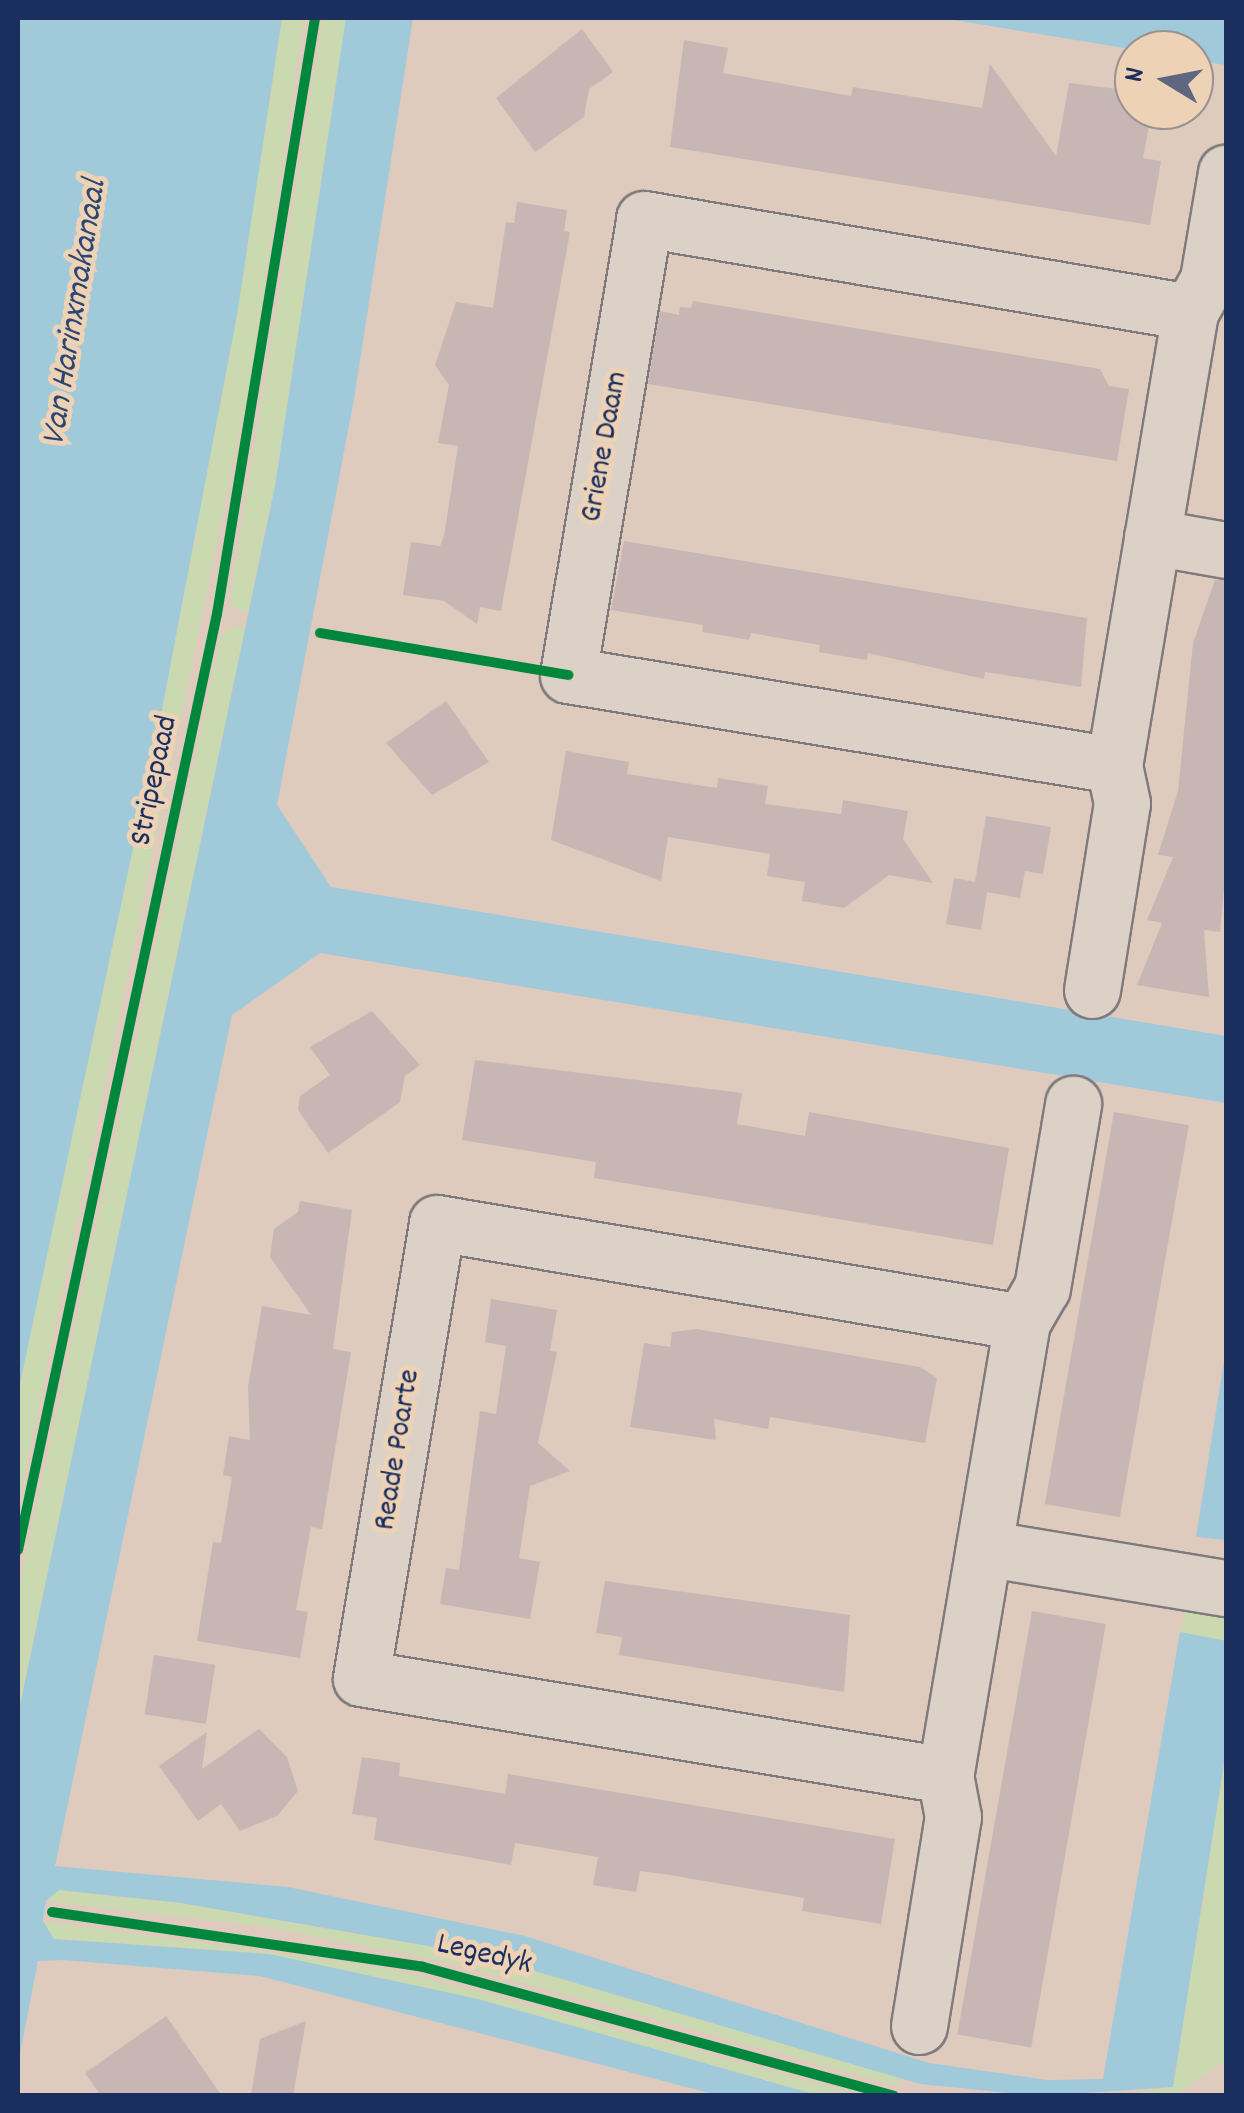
<!DOCTYPE html>
<style>
body{margin:0}
#map{position:relative;width:1244px;height:2113px;overflow:hidden;background:#dfcabe;font-family:Dekko,sans-serif}
div>[style]{position:absolute}
.green>*{inset:0;background:#cad9b0}
.water>*{inset:0;background:#a0c9da}
.building>*{inset:0;background:#c8b6b4;transform-origin:0 0}
.roads{filter:drop-shadow(2px 0 #7f7a7d) drop-shadow(-2px 0 #7f7a7d) drop-shadow(0 2px #7f7a7d) drop-shadow(0 -2px #7f7a7d)}
.minor>*{height:55px;margin:-27.5px;padding:0 27.5px;transform-origin:27.5px;border-radius:27.5px;background:#dcd1c6}
.cycleway>*{height:10px;margin:-5px;padding:0 5px;transform-origin:5px;border-radius:5px;background:#00873e}
span{translate:-50% -50%;white-space:nowrap;text-align:center;line-height:1.15;-webkit-text-stroke:10px #eed2b5;paint-order:stroke}
.street-label{font-size:32px;color:#1b2f5e}
.water-label{font-size:35px;color:#2b4672;font-style:italic}
.frame{position:absolute;inset:0;border:20px solid #1b2f5e;pointer-events:none}
.north{position:absolute;left:1114px;top:30px;width:100px;height:100px;box-sizing:border-box;background:#eed2b5;border:2px solid #9a9192;border-radius:50%;rotate:280deg;font-size:28px;font-weight:700;line-height:40px;text-align:center;color:#1b2f5e}
.north::after{content:'';display:block;margin:auto;width:35px;height:45px;background:#606580;clip-path:polygon(50% 0,100% 100%,50% 72%,0 100%)}
</style>
<div id="map">
<div class="green">
<div style="clip-path:polygon(282px 18px,304px 18px,251px 376px,18px 1507px,18px 1393px,159px 725px,237px 315px)"></div>
<div style="clip-path:polygon(323px 18px,346px 18px,275px 486px,248px 612px,235px 609px,230px 598px)"></div>
<div style="clip-path:polygon(234px 626px,245px 629px,18px 1715px,18px 1595px,221px 636px)"></div>
<div style="clip-path:polygon(1188px 1601px,1226px 1608px,1226px 1641px,1180px 1632px)"></div>
<div style="clip-path:polygon(1226px 1751px,1226px 2061px,1175px 2095px,1115px 2096px,1173px 2087px)"></div>
<div style="clip-path:polygon(59px 1890px,181px 1903px,480px 1955px,900px 2075px,898px 2086px,448px 1962px,261px 1926px,46px 1901px)"></div>
<div style="clip-path:polygon(43px 1921px,392px 1969px,859px 2095px,816px 2095px,478px 1999px,269px 1954px,54px 1939px)"></div>
</div>
<div class="water">
<div style="clip-path:polygon(18px 18px,282px 18px,237px 315px,159px 725px,18px 1393px)"></div>
<div style="clip-path:polygon(346px 18px,413px 18px,354px 399px,277px 805px,331px 887px,1226px 1036px,1226px 1103px,320px 953px,232px 1015px,55px 1866px,288px 1887px,525px 1936px,929px 2063px,1048px 2080px,1103px 2079px,1180px 1632px,1226px 1641px,1226px 1751px,1173px 2087px,1037px 2096px,920px 2084px,480px 1955px,181px 1903px,59px 1890px,46px 1901px,43px 1921px,54px 1939px,269px 1954px,478px 1999px,817px 2095px,717px 2095px,260px 1976px,63px 1960px,38px 1961px,18px 2064px,18px 1715px,275px 486px)"></div>
<div style="clip-path:polygon(942px 18px,1226px 18px,1226px 65px,1194px 60px,1194px 50px,1137px 50px)"></div>
<div style="clip-path:polygon(1226px 1349px,1226px 1540px,1196px 1537px)"></div>
</div>
<div class="building">
<div style="clip-path:polygon(582px 29px,613px 72px,589px 89px,584px 117px,535px 152px,496px 98px)"></div>
<div style="clip-path:polygon(684px 40px,728px 48px,723px 73px,851px 96px,853px 87px,982px 108px,990px 64px,1056px 156px,1069px 83px,1134px 91px,1134px 110px,1152px 110px,1143px 158px,1161px 161px,1150px 225px,670px 147px)"></div>
<div style="clip-path:polygon(517px 202px,567px 210px,564px 231px,570px 232px,501px 611px,480px 607px,477px 624px,444px 601px,403px 595px,411px 542px,440px 546px,444px 536px,458px 446px,438px 443px,449px 385px,435px 365px,456px 302px,493px 308px,506px 222px,514px 223px)"></div>
<div style="clip-path:polygon(693px 301px,1100px 369px,1109px 386px,1129px 389px,1117px 461px,648px 384px,660px 311px,679px 315px,680px 307px,691px 308px)"></div>
<div style="clip-path:polygon(624px 541px,1087px 618px,1081px 687px,985px 672px,984px 679px,868px 653px,867px 660px,819px 652px,820px 645px,751px 633px,749px 640px,726px 636px,702px 632px,703px 625px,611px 610px)"></div>
<div style="clip-path:polygon(1215px 580px,1226px 580px,1226px 866px,1220px 932px,1204px 930px,1209px 997px,1137px 985px,1162px 923px,1147px 920px,1173px 857px,1158px 855px,1178px 791px,1193px 643px)"></div>
<div style="clip-path:polygon(446px 701px,489px 762px,432px 795px,386px 743px)"></div>
<div style="clip-path:polygon(566px 751px,629px 762px,627px 774px,717px 788px,718px 778px,768px 786px,765px 804px,841px 814px,843px 800px,908px 811px,903px 839px,933px 883px,889px 875px,844px 908px,802px 901px,805px 882px,767px 876px,770px 854px,668px 837px,661px 881px,551px 840px)"></div>
<div style="clip-path:polygon(986px 816px,1051px 827px,1043px 874px,1025px 871px,1020px 898px,987px 892px,981px 930px,946px 924px,954px 878px,975px 882px)"></div>
<div style="clip-path:polygon(372px 1011px,420px 1065px,405px 1076px,400px 1102px,328px 1153px,298px 1110px,300px 1096px,330px 1075px,310px 1047px)"></div>
<div style="clip-path:polygon(475px 1060px,742px 1093px,737px 1124px,805px 1136px,809px 1112px,1009px 1148px,993px 1245px,594px 1178px,596px 1162px,462px 1140px)"></div>
<div style="left:1114px;top:1112px;width:76px;height:398px;rotate:10deg"></div>
<div style="clip-path:polygon(300px 1201px,352px 1210px,333px 1349px,351px 1352px,322px 1529px,311px 1527px,296px 1610px,308px 1612px,300px 1658px,197px 1641px,213px 1542px,221px 1543px,232px 1477px,223px 1475px,229px 1436px,250px 1440px,248px 1387px,262px 1306px,311px 1315px,270px 1257px,274px 1229px,298px 1212px)"></div>
<div style="clip-path:polygon(491px 1299px,557px 1310px,550px 1351px,557px 1352px,538px 1443px,570px 1471px,530px 1486px,519px 1558px,540px 1562px,530px 1619px,440px 1604px,446px 1568px,459px 1570px,480px 1411px,496px 1414px,506px 1346px,485px 1342px)"></div>
<div style="clip-path:polygon(697px 1329px,920px 1367px,937px 1378px,925px 1443px,770px 1417px,768px 1429px,714px 1419px,716px 1440px,630px 1427px,644px 1343px,670px 1347px,672px 1332px)"></div>
<div style="clip-path:polygon(605px 1581px,850px 1615px,844px 1692px,619px 1655px,622px 1637px,596px 1633px)"></div>
<div style="left:1032px;top:1611px;width:75px;height:430px;rotate:10deg"></div>
<div style="left:154px;top:1655px;width:62px;height:60px;rotate:9deg"></div>
<div style="clip-path:polygon(259px 1729px,287px 1757px,298px 1791px,277px 1816px,240px 1831px,221px 1804px,198px 1821px,159px 1766px,207px 1732px,202px 1769px)"></div>
<div style="clip-path:polygon(362px 1757px,400px 1763px,399px 1776px,505px 1794px,508px 1774px,895px 1839px,881px 1924px,802px 1911px,804px 1898px,670px 1875px,640px 1871px,636px 1892px,593px 1885px,598px 1857px,515px 1843px,511px 1865px,374px 1840px,377px 1818px,352px 1814px)"></div>
<div style="clip-path:polygon(166px 2016px,222px 2096px,101px 2096px,85px 2073px)"></div>
<div style="clip-path:polygon(306px 2021px,293px 2096px,251px 2096px,260px 2039px)"></div>
</div>
<div class="roads">
<div class="minor">
<div style="left:644px;top:219px;width:554px;rotate:9.67deg"></div>
<div style="left:1190px;top:312px;width:459px;rotate:99.5deg"></div>
<div style="left:1114px;top:765px;width:553px;rotate:-170.64deg"></div>
<div style="left:568px;top:675px;width:462px;rotate:-80.5deg"></div>
<div style="left:1190px;top:312px;width:38px;rotate:-61deg"></div>
<div style="left:1208px;top:279px;width:108px;rotate:-80.4deg"></div>
<div style="left:1152px;top:537px;width:75px;rotate:10deg"></div>
<div style="left:1092px;top:990px;width:189px;rotate:-80.9deg"></div>
<div style="left:1122px;top:803px;width:39px;rotate:-102deg"></div>
<div style="left:437px;top:1223px;width:593px;rotate:9.61deg"></div>
<div style="left:1022px;top:1322px;width:459px;rotate:99.6deg"></div>
<div style="left:945px;top:1775px;width:592px;rotate:-170.57deg"></div>
<div style="left:361px;top:1678px;width:461px;rotate:-80.5deg"></div>
<div style="left:1022px;top:1322px;width:39px;rotate:-60deg"></div>
<div style="left:1042px;top:1288px;width:187px;rotate:-80.4deg"></div>
<div style="left:984px;top:1548px;width:245px;rotate:9.4deg"></div>
<div style="left:919px;top:2026px;width:212px;rotate:-80.8deg"></div>
<div style="left:953px;top:1817px;width:43px;rotate:-100.8deg"></div>
</div>
</div>
<div class="cycleway">
<div style="left:320px;top:633px;width:252px;rotate:9.6deg"></div>
<div style="left:18px;top:1550px;width:957px;rotate:-78deg"></div>
<div style="left:217px;top:614px;width:604px;rotate:-80.66deg"></div>
<div style="left:52px;top:1912px;width:375px;rotate:8.4deg"></div>
<div style="left:423px;top:1967px;width:488px;rotate:15.3deg"></div>
</div>
<div class="street-label">
<span style="left:606px;top:447px;rotate:-80deg">Griene Daam</span>
<span style="left:156px;top:781px;rotate:-78deg">Stripepaad</span>
<span style="left:399px;top:1450px;rotate:-81deg">Reade Poarte</span>
<span style="left:484px;top:1956px;rotate:13deg">Legedyk</span>
</div>
<div class="water-label">
<span style="left:76px;top:313px;rotate:-81deg">Van Harinxmakanaal</span>
</div>
<div class="frame"></div>
<div class="north">N</div>
</div>
